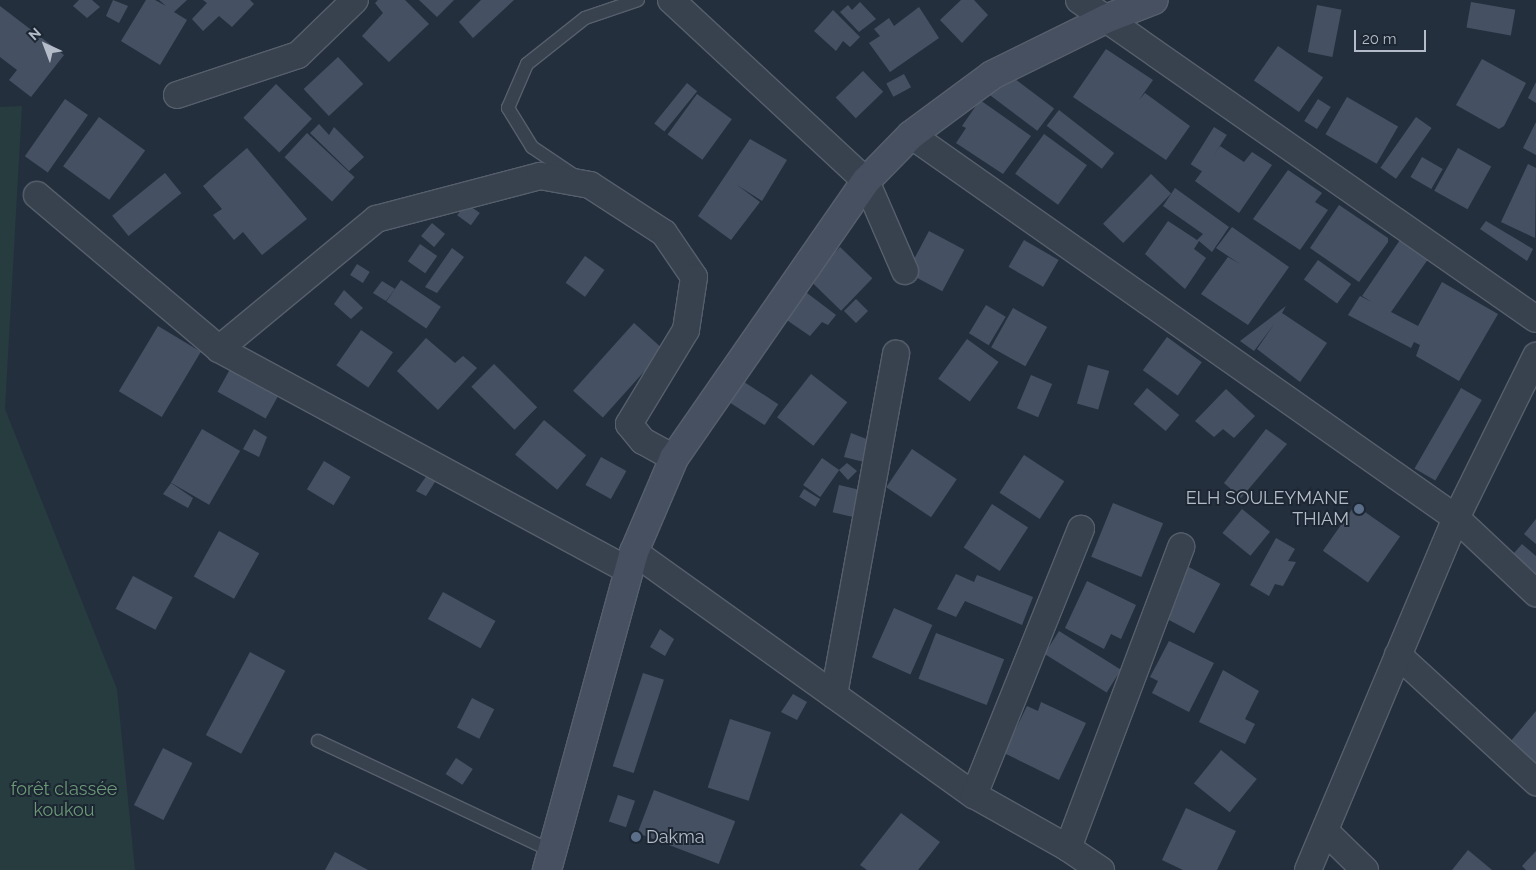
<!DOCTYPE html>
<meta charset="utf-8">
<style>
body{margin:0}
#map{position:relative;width:1536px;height:870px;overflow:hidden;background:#242f3e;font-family:Raleway,sans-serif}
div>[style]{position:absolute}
.green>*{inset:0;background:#263c3f}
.building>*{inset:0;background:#455162;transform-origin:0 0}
.roads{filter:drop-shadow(1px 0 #565f6c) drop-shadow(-1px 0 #565f6c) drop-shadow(0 1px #565f6c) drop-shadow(0 -1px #565f6c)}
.lane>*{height:12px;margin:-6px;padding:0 6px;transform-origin:6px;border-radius:6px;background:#38414e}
.street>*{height:26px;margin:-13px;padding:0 13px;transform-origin:13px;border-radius:13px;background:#38414e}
.secondary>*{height:28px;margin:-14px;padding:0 14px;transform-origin:14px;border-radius:14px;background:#465061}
.dots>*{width:14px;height:14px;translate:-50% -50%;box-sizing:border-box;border:2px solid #1d2633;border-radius:50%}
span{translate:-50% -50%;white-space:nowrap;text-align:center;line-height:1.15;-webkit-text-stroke:4px #1d2633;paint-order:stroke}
.poi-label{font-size:18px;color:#b4bcc9}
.right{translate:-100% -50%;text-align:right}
.left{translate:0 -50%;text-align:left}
.park-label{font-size:18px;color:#6b9a76}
.north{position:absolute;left:20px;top:20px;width:50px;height:50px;-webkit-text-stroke:4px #1d2633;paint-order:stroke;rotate:317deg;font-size:14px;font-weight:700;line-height:20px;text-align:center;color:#b4bcc9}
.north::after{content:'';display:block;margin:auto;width:18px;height:22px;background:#b4bcc9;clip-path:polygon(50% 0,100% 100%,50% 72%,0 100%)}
.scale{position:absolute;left:1354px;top:30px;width:72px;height:22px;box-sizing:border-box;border:2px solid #b4bcc9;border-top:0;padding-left:6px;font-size:15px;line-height:18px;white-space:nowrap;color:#b4bcc9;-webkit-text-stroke:4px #1d2633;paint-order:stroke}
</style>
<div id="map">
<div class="green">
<div style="clip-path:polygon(22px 106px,5px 409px,117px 689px,135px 870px,0 870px,0 107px)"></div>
</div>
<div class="building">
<div style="clip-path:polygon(79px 0,92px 0,100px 7px,87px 18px,73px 6px)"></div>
<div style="clip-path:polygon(113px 0,128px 6px,119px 23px,106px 16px)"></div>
<div style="clip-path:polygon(146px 0,155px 0,166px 6px,159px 0,187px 0,174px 12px,187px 20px,160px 65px,121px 41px)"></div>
<div style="clip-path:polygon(203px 0,250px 0,254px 4px,232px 27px,219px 16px,203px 31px,192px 19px,207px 3px)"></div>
<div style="clip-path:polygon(378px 0,405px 0,429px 24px,389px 62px,362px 36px,383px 13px,375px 3px)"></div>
<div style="clip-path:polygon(419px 0,454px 0,437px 17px)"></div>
<div style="clip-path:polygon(481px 0,514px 0,473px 38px,459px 22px)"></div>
<div style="clip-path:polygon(961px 0,974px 0,988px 15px,962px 43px,940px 20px)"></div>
<div style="clip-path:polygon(860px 2px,876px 19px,859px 32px,840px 12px,848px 5px,852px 10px)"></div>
<div style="left:1471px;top:2px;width:45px;height:26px;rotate:10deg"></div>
<div style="left:1317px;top:5px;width:25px;height:48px;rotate:11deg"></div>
<div style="clip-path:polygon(0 6px,64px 55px,31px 97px,9px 80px,17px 70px,0 57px)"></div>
<div style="clip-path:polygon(919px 7px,939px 38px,890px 72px,869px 43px,880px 36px,874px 29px,889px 18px,894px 26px)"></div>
<div style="clip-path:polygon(833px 10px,860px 37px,850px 47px,843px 41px,836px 51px,814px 31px)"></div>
<div style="left:1278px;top:46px;width:55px;height:42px;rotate:35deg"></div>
<div style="clip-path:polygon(1106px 49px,1153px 80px,1139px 100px,1145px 93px,1190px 126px,1166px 160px,1073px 97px)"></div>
<div style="left:338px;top:57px;width:37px;height:47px;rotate:47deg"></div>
<div style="clip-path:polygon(1482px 59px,1526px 83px,1504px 126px,1499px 129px,1456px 105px)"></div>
<div style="left:863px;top:71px;width:29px;height:38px;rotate:46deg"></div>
<div style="left:1007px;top:73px;width:59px;height:28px;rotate:37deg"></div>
<div style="left:904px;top:74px;width:15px;height:20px;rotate:62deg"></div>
<div style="clip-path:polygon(1536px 82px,1536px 103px,1528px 98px)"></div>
<div style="left:687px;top:83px;width:13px;height:52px;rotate:39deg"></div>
<div style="left:276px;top:84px;width:50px;height:47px;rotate:44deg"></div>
<div style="left:697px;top:94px;width:43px;height:50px;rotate:36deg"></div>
<div style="left:1347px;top:97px;width:59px;height:43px;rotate:30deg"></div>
<div style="left:65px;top:99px;width:28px;height:70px;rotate:35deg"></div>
<div style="left:1318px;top:99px;width:15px;height:26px;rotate:32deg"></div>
<div style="clip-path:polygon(980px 100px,1031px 136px,1003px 174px,956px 143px,966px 128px,962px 126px)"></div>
<div style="left:1059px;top:110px;width:70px;height:20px;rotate:38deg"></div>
<div style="left:99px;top:117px;width:57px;height:61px;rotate:36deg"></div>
<div style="left:1416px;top:117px;width:19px;height:62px;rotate:35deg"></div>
<div style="clip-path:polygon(1536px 122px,1536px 155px,1523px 148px)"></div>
<div style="clip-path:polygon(319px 124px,329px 135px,334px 127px,364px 157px,349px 171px,310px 133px)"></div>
<div style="left:1214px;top:127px;width:15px;height:44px;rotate:32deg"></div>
<div style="left:307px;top:133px;width:65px;height:33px;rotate:43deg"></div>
<div style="left:1044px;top:134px;width:53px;height:49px;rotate:36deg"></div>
<div style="clip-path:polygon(750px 139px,787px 160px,762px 201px,737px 185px,760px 202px,731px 240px,698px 216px)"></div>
<div style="clip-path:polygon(1220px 146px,1244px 162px,1252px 152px,1272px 165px,1239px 213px,1195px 181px)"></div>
<div style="clip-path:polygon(247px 148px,307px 219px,262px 255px,243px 232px,234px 240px,213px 215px,222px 209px,203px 186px)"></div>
<div style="left:1458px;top:148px;width:38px;height:49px;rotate:29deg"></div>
<div style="left:1422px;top:157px;width:24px;height:23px;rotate:30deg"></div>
<div style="clip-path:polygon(1528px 164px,1536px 168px,1535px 238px,1501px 222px)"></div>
<div style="clip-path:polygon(1288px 170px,1322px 193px,1315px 202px,1328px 210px,1300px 250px,1253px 219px)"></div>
<div style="left:165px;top:173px;width:26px;height:68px;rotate:51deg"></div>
<div style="left:1151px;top:174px;width:28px;height:69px;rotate:44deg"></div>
<div style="clip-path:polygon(1175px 188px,1229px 227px,1212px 252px,1199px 241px,1194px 249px,1206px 258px,1185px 289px,1145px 254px,1168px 221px,1197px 240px,1203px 234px,1163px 206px)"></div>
<div style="left:466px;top:203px;width:17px;height:15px;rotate:36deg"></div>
<div style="clip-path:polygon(1339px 205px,1388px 238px,1388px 242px,1359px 282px,1310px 248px)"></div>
<div style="clip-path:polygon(1486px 221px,1533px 249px,1527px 261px,1480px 229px)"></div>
<div style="left:432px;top:223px;width:17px;height:17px;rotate:40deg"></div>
<div style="clip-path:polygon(1232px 227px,1289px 267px,1248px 325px,1201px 294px,1228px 257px,1240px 264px,1216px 248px)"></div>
<div style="left:929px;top:231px;width:40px;height:47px;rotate:28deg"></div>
<div style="clip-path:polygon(1404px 234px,1431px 255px,1391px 312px,1418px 326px,1442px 282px,1498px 314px,1459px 381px,1416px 356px,1420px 345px,1414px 342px,1411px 348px,1348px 315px,1360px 296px,1372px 302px,1362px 296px)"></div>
<div style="left:1024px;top:240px;width:40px;height:31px;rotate:30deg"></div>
<div style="left:420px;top:244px;width:21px;height:21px;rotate:35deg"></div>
<div style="left:840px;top:247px;width:45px;height:45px;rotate:44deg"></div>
<div style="clip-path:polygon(452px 248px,464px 257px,437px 293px,425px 287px)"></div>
<div style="left:585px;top:256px;width:24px;height:33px;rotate:36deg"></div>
<div style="left:1318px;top:260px;width:41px;height:24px;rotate:36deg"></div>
<div style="left:357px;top:264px;width:15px;height:13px;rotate:32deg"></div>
<div style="left:401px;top:280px;width:48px;height:26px;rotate:34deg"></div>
<div style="clip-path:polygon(382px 281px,395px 289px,386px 301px,373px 293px)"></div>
<div style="clip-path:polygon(795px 284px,836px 315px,828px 325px,822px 322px,810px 336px,775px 312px)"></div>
<div style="clip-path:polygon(344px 290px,363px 308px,351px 319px,334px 304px)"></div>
<div style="left:856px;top:299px;width:17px;height:17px;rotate:45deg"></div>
<div style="left:986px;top:305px;width:23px;height:33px;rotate:31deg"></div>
<div style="clip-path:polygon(1286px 306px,1282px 313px,1327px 343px,1300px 382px,1257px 349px,1275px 323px,1254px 351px,1240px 341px)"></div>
<div style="left:1013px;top:308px;width:39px;height:45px;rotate:29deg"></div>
<div style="left:634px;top:323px;width:40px;height:91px;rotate:42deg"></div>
<div style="left:158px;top:326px;width:50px;height:76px;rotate:31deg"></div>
<div style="left:361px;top:330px;width:39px;height:43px;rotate:35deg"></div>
<div style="left:1167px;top:337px;width:43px;height:41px;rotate:36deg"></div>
<div style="clip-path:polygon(426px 338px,455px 363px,463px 356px,477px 368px,438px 410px,397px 371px)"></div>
<div style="left:967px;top:339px;width:39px;height:49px;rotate:36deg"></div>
<div style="left:234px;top:362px;width:55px;height:34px;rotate:29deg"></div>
<div style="left:494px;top:364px;width:61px;height:32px;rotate:45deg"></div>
<div style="left:1088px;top:365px;width:22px;height:40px;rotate:16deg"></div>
<div style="left:811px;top:374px;width:46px;height:55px;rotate:38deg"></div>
<div style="left:1031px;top:375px;width:23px;height:36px;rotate:23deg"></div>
<div style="left:738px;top:378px;width:48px;height:25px;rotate:33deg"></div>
<div style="left:1147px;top:388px;width:42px;height:21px;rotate:40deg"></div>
<div style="left:1461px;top:388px;width:24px;height:93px;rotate:30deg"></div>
<div style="clip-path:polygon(1226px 389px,1255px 416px,1234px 438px,1223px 429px,1214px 437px,1195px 421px)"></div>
<div style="left:544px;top:420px;width:55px;height:45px;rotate:40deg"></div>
<div style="left:202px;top:429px;width:44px;height:62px;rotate:30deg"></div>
<div style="clip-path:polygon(254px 429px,267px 437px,259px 457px,243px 449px)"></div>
<div style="clip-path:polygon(1266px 429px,1287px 444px,1241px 498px,1224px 483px)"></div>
<div style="clip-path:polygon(851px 433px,869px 440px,864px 462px,844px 457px)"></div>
<div style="left:912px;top:449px;width:54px;height:46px;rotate:34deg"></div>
<div style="left:1024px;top:455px;width:48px;height:45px;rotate:33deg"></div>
<div style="left:601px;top:457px;width:29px;height:32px;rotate:29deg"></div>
<div style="left:822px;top:458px;width:21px;height:33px;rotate:35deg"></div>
<div style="left:324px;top:461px;width:31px;height:33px;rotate:31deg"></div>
<div style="clip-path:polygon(847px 463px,857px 471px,848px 480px,839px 470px)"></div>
<div style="clip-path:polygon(432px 468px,440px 474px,426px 496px,416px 491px)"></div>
<div style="clip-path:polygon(171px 483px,193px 498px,188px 508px,163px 494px)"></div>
<div style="left:839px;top:485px;width:23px;height:28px;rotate:13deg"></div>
<div style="left:804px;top:489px;width:19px;height:9px;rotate:32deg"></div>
<div style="left:1113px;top:503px;width:54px;height:58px;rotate:22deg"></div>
<div style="left:992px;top:504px;width:43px;height:52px;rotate:33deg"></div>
<div style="left:1355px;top:505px;width:55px;height:56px;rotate:35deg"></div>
<div style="left:1242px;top:509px;width:36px;height:31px;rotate:39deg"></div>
<div style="clip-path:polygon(1536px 519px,1536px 544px,1524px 534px)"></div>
<div style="left:219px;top:531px;width:46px;height:52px;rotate:29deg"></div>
<div style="clip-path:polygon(1276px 538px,1295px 549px,1288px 561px,1296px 562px,1283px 586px,1275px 584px,1269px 596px,1250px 585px)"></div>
<div style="clip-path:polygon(1522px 544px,1536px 556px,1536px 583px,1508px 560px)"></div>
<div style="left:1185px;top:565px;width:40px;height:56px;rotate:28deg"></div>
<div style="clip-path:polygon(956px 574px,974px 582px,977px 575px,1033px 597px,1022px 625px,965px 601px,956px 617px,937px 609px)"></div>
<div style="left:133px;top:576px;width:45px;height:37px;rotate:28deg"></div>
<div style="clip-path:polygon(1087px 581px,1136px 605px,1121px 639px,1111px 634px,1104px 649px,1065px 628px)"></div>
<div style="left:443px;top:592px;width:60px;height:31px;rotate:29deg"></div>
<div style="left:894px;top:608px;width:42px;height:54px;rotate:24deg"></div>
<div style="clip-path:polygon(660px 629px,674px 639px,665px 656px,650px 647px)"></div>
<div style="left:1059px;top:631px;width:73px;height:27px;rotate:32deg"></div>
<div style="left:936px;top:633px;width:73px;height:49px;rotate:21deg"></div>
<div style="clip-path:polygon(1169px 641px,1214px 663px,1189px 712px,1152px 693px,1158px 681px,1150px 677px)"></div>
<div style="left:250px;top:652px;width:40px;height:94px;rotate:28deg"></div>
<div style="clip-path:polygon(1223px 670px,1259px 691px,1245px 719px,1255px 724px,1245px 744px,1199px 722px)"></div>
<div style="left:643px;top:673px;width:22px;height:98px;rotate:18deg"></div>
<div style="clip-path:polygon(793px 694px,807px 702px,797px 720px,781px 712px)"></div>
<div style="left:472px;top:698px;width:25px;height:33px;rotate:27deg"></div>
<div style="clip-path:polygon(1041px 702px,1086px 723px,1059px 780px,1004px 753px,1027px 706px,1038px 711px)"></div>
<div style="clip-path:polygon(1536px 711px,1536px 765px,1510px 742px)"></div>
<div style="left:730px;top:719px;width:43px;height:72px;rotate:18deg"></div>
<div style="left:163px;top:748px;width:33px;height:64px;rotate:27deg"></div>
<div style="left:1221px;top:750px;width:46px;height:43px;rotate:39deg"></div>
<div style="left:456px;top:758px;width:20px;height:19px;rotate:33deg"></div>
<div style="left:654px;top:790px;width:87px;height:46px;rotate:21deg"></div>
<div style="left:618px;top:795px;width:18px;height:28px;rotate:19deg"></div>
<div style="clip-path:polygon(1186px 808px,1236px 831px,1217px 870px,1183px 870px,1162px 860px)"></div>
<div style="clip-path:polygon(901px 813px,940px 842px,918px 870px,867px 870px,860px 865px)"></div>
<div style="clip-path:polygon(1468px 850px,1492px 870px,1452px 870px)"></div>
<div style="clip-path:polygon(1536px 851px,1536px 870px,1526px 870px,1522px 866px)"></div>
<div style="clip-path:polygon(335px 852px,368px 870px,325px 870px)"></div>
</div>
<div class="roads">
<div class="lane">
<div style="left:575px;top:176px;width:52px;rotate:-146deg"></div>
<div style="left:532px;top:147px;width:46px;rotate:-121.6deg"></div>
<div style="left:508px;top:108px;width:48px;rotate:-66.6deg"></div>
<div style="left:527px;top:64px;width:74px;rotate:-38.4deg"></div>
<div style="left:585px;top:18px;width:56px;rotate:-18.8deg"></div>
<div style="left:318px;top:741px;width:259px;rotate:25.2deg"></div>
</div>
<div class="street">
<div style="left:671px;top:0;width:266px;rotate:42.9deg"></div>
<div style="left:866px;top:181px;width:98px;rotate:66.6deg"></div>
<div style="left:1079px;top:0;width:557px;rotate:34.92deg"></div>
<div style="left:177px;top:95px;width:127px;rotate:-18.3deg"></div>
<div style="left:298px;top:55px;width:79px;rotate:-44deg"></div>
<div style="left:911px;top:135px;width:666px;rotate:35.1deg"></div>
<div style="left:1456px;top:518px;width:110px;rotate:43.2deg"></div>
<div style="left:37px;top:195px;width:238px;rotate:40.2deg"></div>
<div style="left:219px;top:349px;width:466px;rotate:28.4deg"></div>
<div style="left:219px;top:349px;width:204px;rotate:-39.6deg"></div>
<div style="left:376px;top:219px;width:170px;rotate:-14.7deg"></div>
<div style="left:540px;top:176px;width:51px;rotate:10.2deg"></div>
<div style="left:590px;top:185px;width:88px;rotate:33deg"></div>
<div style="left:664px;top:233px;width:53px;rotate:55.7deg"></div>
<div style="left:694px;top:277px;width:54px;rotate:98.6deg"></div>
<div style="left:686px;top:330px;width:110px;rotate:121.2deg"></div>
<div style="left:629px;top:424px;width:22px;rotate:51deg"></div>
<div style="left:643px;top:441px;width:35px;rotate:29deg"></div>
<div style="left:634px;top:552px;width:418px;rotate:35.6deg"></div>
<div style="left:974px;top:795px;width:108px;rotate:29.4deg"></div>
<div style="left:1068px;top:848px;width:40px;rotate:34deg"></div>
<div style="left:1398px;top:655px;width:188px;rotate:42.6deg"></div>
<div style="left:834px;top:695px;width:347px;rotate:-79.7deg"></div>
<div style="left:974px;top:795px;width:287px;rotate:-68.1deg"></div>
<div style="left:1325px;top:831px;width:56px;rotate:44.3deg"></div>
<div style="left:1068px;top:848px;width:322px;rotate:-69.4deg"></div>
<div style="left:1308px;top:870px;width:382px;rotate:-67.2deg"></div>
<div style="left:1456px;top:518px;width:181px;rotate:-63.7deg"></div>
</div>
<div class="secondary">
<div style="left:547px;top:870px;width:330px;rotate:-74.7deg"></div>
<div style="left:634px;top:552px;width:102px;rotate:-66.9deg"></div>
<div style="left:674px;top:458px;width:337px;rotate:-55.3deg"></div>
<div style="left:866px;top:181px;width:64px;rotate:-45.6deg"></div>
<div style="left:911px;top:135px;width:101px;rotate:-36.5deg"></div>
<div style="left:992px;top:75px;width:129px;rotate:-26.2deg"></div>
<div style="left:1108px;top:18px;width:49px;rotate:-21.4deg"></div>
</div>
</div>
<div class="dots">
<div style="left:1359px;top:509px;background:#5c6f8a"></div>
<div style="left:636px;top:837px;background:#5c6f8a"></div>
</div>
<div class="poi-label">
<span class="right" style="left:1349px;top:509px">ELH SOULEYMANE<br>THIAM</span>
<span class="left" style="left:646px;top:837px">Dakma</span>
</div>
<div class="park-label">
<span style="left:64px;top:800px">forêt classée<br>koukou</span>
</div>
<div class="north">N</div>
<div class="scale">20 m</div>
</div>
